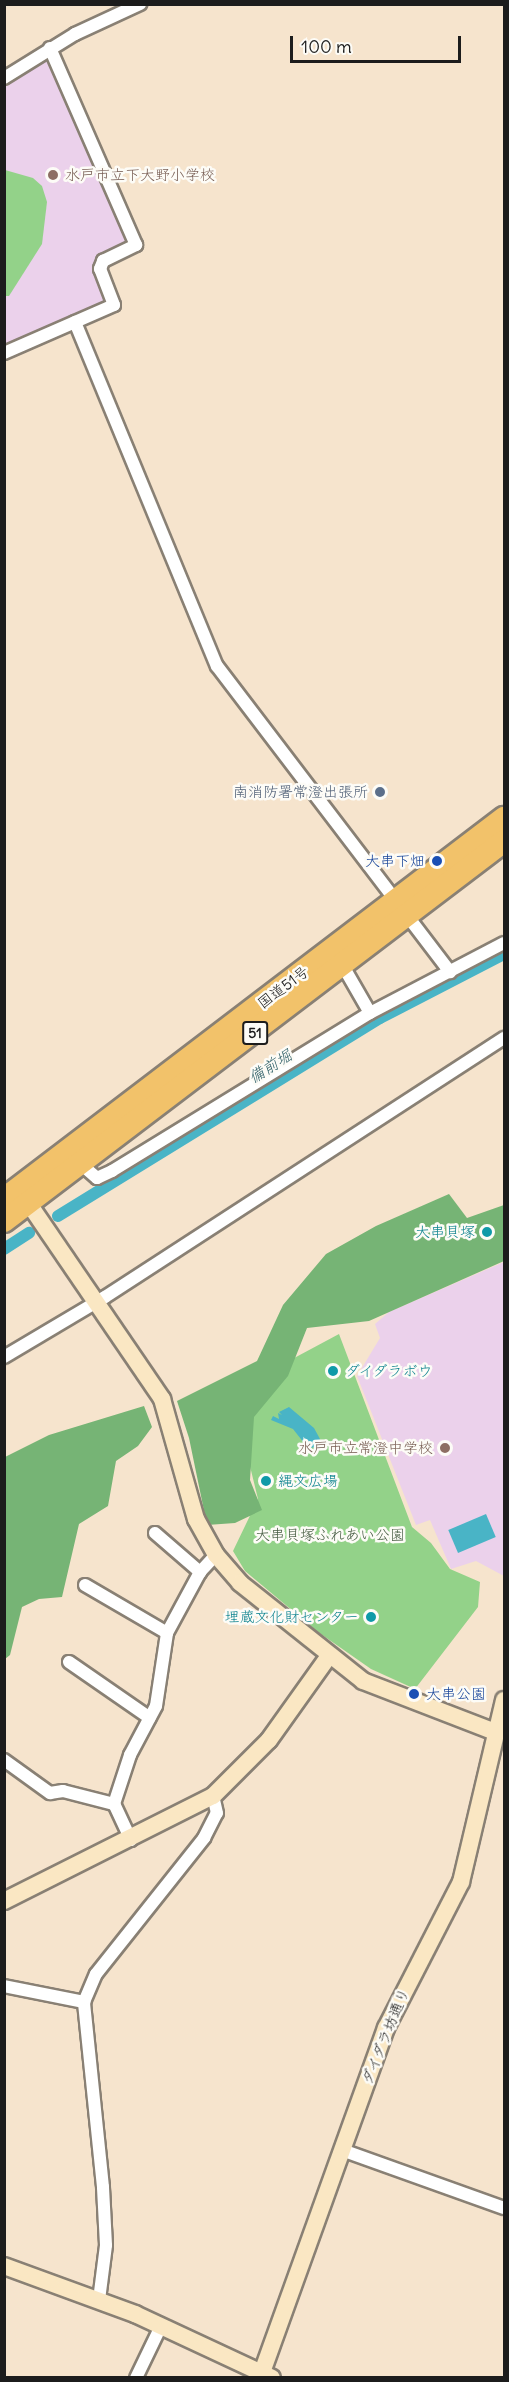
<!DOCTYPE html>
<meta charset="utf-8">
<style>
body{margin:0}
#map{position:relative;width:509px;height:2382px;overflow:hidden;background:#f6e4cd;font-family:Delius,"Klee One",sans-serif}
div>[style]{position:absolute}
.built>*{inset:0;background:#ebd1eb}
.green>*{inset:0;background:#93d289}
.forest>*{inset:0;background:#76b475}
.water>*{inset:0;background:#49b4c6;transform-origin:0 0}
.canal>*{height:12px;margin:-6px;padding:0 6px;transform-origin:6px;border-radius:6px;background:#49b4c6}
.roads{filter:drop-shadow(2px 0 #898074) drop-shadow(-2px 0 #898074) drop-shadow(0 2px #898074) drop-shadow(0 -2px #898074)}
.street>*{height:12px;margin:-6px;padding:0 6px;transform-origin:6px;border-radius:6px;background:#fff}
.secondary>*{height:16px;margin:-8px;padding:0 8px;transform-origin:8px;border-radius:8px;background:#fae7c3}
.highway>*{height:22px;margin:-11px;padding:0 11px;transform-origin:11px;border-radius:11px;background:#f2c26a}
.dots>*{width:16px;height:16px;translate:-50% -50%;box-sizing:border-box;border:3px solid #fdfcf7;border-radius:50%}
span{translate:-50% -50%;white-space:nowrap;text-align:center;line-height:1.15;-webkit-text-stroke:5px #fdfcf7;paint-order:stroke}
.shield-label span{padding:2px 4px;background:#fdfcf7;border:2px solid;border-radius:4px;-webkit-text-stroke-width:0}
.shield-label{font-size:14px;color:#1c1c1c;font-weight:700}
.education-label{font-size:15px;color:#785e54}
.left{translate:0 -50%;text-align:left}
.right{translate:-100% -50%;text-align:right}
.service-label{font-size:15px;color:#4e5e75}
.transit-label{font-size:15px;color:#164399}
.street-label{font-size:15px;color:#1c1c1c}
.culture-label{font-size:15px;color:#0d838f}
.park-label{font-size:15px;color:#465c42}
.water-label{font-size:16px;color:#306068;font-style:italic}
.frame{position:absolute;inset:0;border:6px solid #1c1c1c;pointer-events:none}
.scale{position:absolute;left:290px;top:36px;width:171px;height:27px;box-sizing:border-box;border:3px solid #1c1c1c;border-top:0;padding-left:8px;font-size:18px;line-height:21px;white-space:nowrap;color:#1c1c1c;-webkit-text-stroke:4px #fdfcf7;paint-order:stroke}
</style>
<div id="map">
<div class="built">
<div style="clip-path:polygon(44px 59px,51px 62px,130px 241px,98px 259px,106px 302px,5px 347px,5px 87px)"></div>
<div style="clip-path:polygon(504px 1262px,504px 1576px,476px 1561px,451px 1569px,430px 1520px,416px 1525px,357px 1376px,380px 1338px,375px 1324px,389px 1312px)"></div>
</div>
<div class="green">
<div style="clip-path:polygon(5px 170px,33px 178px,42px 186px,47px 202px,42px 244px,9px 296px,4px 296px)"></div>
<div style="clip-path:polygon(339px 1334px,412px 1527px,431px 1543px,450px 1569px,480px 1582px,478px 1607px,415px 1689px,371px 1669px,318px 1632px,245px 1571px,233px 1551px,258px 1499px,246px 1450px,238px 1388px)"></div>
</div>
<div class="forest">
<div style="clip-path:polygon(449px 1194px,467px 1218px,504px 1205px,504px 1261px,369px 1321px,307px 1328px,288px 1376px,254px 1417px,250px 1480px,262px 1510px,235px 1523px,207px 1525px,189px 1438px,177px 1401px,257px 1361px,283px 1305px,326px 1254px,376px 1226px)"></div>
<div style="clip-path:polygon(144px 1406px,152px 1427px,138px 1446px,116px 1461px,108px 1506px,79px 1524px,62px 1597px,39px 1599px,22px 1607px,10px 1655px,5px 1659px,5px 1457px,49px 1435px)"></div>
</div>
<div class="water">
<div style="clip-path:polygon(289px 1407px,314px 1428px,320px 1439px,317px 1447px,308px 1448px,293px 1429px,271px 1420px,273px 1416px,279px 1419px,278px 1413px,282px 1415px,279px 1412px)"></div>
<div style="left:486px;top:1514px;width:25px;height:41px;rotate:67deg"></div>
</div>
<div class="canal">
<div style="left:58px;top:1216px;width:378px;rotate:-31.6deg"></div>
<div style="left:380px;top:1018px;width:140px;rotate:-27.3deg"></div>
<div style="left:4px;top:1249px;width:30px;rotate:-33deg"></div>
</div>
<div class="roads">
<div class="street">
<div style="left:4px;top:78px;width:84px;rotate:-31.8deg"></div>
<div style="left:75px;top:34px;width:72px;rotate:-24.8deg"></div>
<div style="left:75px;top:322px;width:372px;rotate:67.6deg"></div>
<div style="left:217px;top:666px;width:385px;rotate:52.7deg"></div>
<div style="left:4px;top:353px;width:120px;rotate:-23.6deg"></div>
<div style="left:114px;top:305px;width:39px;rotate:-111deg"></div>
<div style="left:100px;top:269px;width:9px;rotate:-69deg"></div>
<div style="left:103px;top:261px;width:37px;rotate:-26deg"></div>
<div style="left:136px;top:245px;width:215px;rotate:-113.6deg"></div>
<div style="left:343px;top:966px;width:54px;rotate:60.1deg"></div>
<div style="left:82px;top:1165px;width:20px;rotate:41deg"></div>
<div style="left:97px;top:1178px;width:17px;rotate:-25deg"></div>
<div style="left:112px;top:1171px;width:303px;rotate:-31.5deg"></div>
<div style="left:370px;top:1013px;width:151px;rotate:-27.6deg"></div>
<div style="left:4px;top:1357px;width:117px;rotate:-30.7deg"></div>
<div style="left:105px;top:1297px;width:476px;rotate:-33deg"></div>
<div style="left:155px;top:1533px;width:60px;rotate:40.9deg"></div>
<div style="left:85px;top:1585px;width:95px;rotate:30.3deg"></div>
<div style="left:69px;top:1662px;width:98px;rotate:34.7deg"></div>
<div style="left:4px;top:1760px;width:57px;rotate:35.7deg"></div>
<div style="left:50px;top:1793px;width:13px;rotate:-9deg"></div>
<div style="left:63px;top:1791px;width:53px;rotate:14.3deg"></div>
<div style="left:131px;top:1840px;width:40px;rotate:-115deg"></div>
<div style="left:114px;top:1804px;width:52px;rotate:-71.9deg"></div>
<div style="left:130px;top:1755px;width:55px;rotate:-62deg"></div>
<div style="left:156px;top:1706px;width:74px;rotate:-81.4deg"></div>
<div style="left:167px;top:1633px;width:69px;rotate:-61.6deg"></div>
<div style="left:200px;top:1572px;width:23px;rotate:-47deg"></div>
<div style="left:4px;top:1986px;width:82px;rotate:11.3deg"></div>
<div style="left:342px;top:2150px;width:172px;rotate:19.7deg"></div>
<div style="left:99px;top:2300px;width:55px;rotate:-82.7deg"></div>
<div style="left:106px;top:2245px;width:58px;rotate:-93deg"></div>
<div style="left:103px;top:2187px;width:186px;rotate:-95.9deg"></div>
<div style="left:84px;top:2002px;width:30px;rotate:-67deg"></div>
<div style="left:96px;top:1974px;width:174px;rotate:-51.5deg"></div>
<div style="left:204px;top:1838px;width:28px;rotate:-63deg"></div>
<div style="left:217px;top:1813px;width:17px;rotate:-103deg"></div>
<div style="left:136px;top:2378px;width:58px;rotate:-64.3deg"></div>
</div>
<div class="secondary">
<div style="left:23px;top:1195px;width:247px;rotate:55.7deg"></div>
<div style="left:162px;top:1399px;width:125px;rotate:74.2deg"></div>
<div style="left:196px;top:1519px;width:41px;rotate:60.9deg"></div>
<div style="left:216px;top:1555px;width:37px;rotate:49deg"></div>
<div style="left:240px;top:1583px;width:157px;rotate:38.5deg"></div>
<div style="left:363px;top:1681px;width:142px;rotate:21.1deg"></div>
<div style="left:4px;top:1901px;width:234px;rotate:-26.7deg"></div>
<div style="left:213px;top:1796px;width:79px;rotate:-45deg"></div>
<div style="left:269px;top:1740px;width:103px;rotate:-54.5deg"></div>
<div style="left:4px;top:2266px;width:140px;rotate:20.1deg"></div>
<div style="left:135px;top:2314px;width:151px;rotate:25deg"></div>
<div style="left:260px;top:2378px;width:372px;rotate:-70.2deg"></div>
<div style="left:386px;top:2028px;width:164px;rotate:-62.8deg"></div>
<div style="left:461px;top:1882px;width:187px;rotate:-76.7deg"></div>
</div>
<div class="highway">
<div style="left:4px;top:1199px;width:629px;rotate:-37.31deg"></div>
<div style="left:4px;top:1221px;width:628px;rotate:-37.23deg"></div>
</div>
</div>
<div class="dots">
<div style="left:53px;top:175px;background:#8d6e63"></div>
<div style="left:380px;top:792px;background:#5c6f8a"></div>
<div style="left:437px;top:861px;background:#1a4fb4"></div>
<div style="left:487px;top:1232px;background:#0f9aa8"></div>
<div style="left:333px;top:1371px;background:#0f9aa8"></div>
<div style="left:445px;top:1448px;background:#8d6e63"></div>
<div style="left:266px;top:1481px;background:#0f9aa8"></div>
<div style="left:371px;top:1617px;background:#0f9aa8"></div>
<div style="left:414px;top:1694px;background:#1a4fb4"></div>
</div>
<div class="shield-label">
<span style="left:255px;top:1033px">51</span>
</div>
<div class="education-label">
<span class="left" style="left:65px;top:175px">水戸市立下大野小学校</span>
<span class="right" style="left:433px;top:1448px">水戸市立常澄中学校</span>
</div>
<div class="service-label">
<span class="right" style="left:368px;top:792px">南消防署常澄出張所</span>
</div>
<div class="transit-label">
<span class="right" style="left:425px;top:861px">大串下畑</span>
<span class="left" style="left:426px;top:1694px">大串公園</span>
</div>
<div class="street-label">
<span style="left:283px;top:987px;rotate:-37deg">国道51号</span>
<span style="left:385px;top:2036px;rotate:-68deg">ダイダラ坊通り</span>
</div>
<div class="culture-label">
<span class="right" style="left:475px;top:1232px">大串貝塚</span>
<span class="left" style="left:345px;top:1371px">ダイダラボウ</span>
<span class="left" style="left:278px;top:1481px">縄文広場</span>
<span class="right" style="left:359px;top:1617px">埋蔵文化財センター</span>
</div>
<div class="park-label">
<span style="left:330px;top:1535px">大串貝塚ふれあい公園</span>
</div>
<div class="water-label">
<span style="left:270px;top:1066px;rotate:-32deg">備前堀</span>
</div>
<div class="frame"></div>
<div class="scale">100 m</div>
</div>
